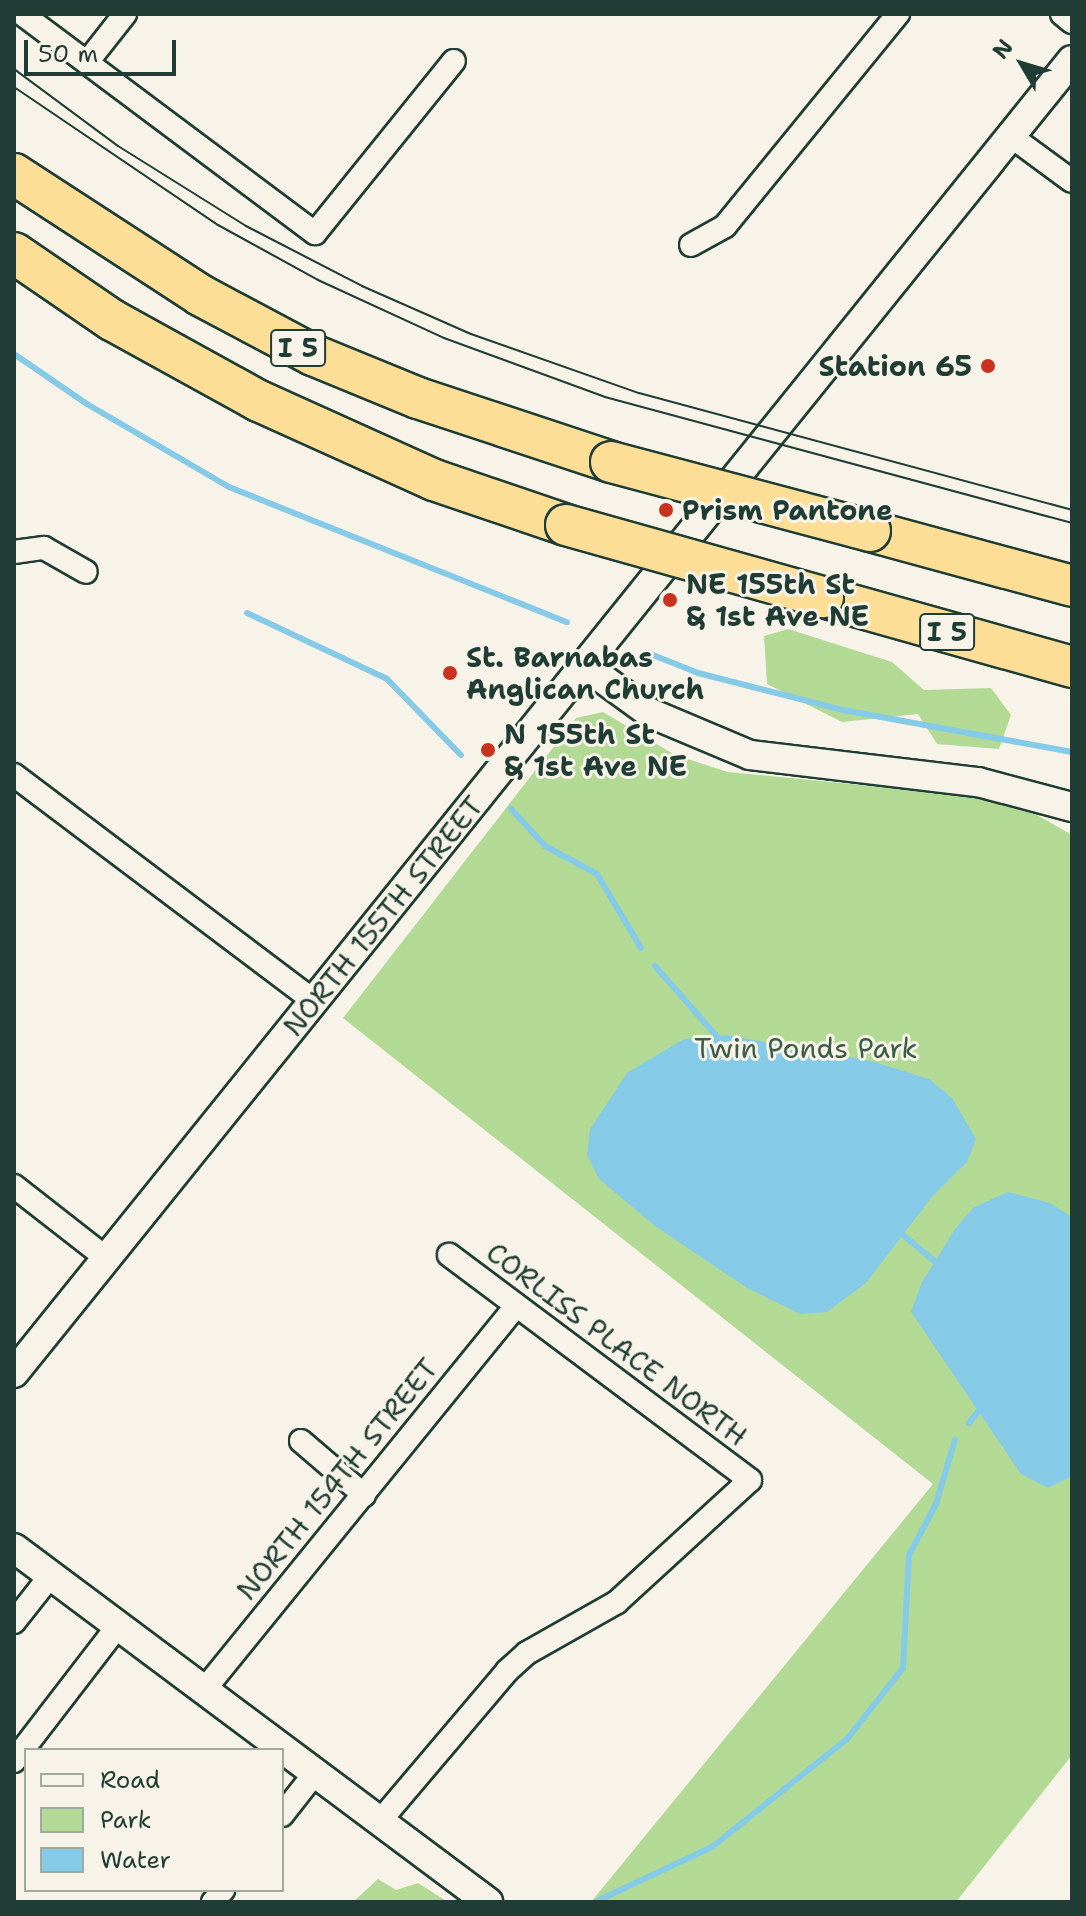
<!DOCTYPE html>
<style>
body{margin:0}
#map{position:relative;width:1086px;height:1916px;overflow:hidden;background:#f7f3e8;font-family:"Shantell Sans",sans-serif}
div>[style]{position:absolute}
.green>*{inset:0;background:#b3da95}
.water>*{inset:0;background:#85cae6}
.stream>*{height:6px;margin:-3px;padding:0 3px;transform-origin:3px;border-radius:3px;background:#85cae6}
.roads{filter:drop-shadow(2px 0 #1f3d34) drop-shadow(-2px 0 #1f3d34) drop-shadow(0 2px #1f3d34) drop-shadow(0 -2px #1f3d34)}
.minor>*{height:22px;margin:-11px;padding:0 11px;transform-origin:11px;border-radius:11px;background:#f7f3e8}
.tertiary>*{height:28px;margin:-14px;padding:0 14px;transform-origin:14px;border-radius:14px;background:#f7f3e8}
.motorway>*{height:40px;margin:-20px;padding:0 20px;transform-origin:20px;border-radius:20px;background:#fcde96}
.tram>*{height:2px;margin:-1px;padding:0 1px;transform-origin:1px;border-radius:1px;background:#1f3d34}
.bridges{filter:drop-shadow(2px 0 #1f3d34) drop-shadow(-2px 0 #1f3d34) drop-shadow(0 2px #1f3d34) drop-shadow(0 -2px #1f3d34)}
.motorway-bridge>*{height:40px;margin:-20px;padding:0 20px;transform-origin:20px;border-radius:20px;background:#fcde96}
.dots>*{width:22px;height:22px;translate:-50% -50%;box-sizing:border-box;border:4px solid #f7f3e8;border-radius:50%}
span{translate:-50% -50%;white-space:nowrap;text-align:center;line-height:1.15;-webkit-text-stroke:6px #f7f3e8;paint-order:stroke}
.shield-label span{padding:2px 6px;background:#f7f3e8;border:2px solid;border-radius:6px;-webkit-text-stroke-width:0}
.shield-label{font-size:26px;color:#1f3d34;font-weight:700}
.poi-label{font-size:28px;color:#1f3d34;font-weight:700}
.right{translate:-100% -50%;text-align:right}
.left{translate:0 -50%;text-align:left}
.street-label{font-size:28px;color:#1f3d34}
.park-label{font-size:28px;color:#3d5c47}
.frame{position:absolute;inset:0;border:16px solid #1f3d34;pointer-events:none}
.legend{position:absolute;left:24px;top:1748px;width:260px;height:144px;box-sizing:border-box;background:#f7f3e8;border:2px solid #a1aaa0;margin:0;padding:10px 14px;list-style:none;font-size:24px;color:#1f3d34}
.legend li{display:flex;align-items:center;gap:16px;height:40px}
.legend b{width:40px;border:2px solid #a1aaa0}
.north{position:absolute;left:982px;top:24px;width:80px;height:80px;-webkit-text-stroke:6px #f7f3e8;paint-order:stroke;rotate:308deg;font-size:22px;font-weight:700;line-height:32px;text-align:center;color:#1f3d34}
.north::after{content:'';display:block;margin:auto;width:28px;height:36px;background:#1f3d34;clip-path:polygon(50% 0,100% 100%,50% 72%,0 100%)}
.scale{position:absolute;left:24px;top:40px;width:152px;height:36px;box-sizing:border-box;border:4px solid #1f3d34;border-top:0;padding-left:10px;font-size:24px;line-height:28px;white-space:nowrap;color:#1f3d34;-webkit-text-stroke:6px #f7f3e8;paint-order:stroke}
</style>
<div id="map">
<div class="green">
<div style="clip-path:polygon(788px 629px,892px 662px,924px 690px,991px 688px,1011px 715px,999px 749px,937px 744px,918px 714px,842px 722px,767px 684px,764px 636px)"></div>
<div style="clip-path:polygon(603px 712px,675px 755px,728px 772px,974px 796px,1037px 815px,1072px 835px,1072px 1755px,956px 1902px,591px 1902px,933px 1484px,343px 1018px,576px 718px)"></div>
<div style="clip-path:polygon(378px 1879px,396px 1890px,418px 1883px,448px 1902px,353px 1902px)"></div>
</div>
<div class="water">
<div style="clip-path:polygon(726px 1035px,871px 1061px,929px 1079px,952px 1098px,976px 1139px,967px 1162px,931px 1198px,866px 1283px,827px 1312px,800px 1314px,747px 1288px,655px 1226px,599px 1179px,587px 1155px,590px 1129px,627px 1073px,684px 1039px)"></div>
<div style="clip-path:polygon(1008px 1192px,1050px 1203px,1072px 1217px,1072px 1476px,1048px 1488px,1021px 1474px,911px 1312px,922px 1282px,955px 1229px,974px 1207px)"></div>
</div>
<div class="stream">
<div style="left:14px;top:354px;width:88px;rotate:34.4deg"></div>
<div style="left:87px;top:404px;width:164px;rotate:30.3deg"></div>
<div style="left:229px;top:487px;width:364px;rotate:21.8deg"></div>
<div style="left:247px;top:613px;width:155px;rotate:25.2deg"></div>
<div style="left:387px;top:679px;width:106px;rotate:45.8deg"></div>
<div style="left:648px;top:653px;width:54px;rotate:21.8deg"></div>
<div style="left:698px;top:673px;width:150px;rotate:14.3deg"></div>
<div style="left:843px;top:710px;width:233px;rotate:10.4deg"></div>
<div style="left:511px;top:809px;width:50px;rotate:47.4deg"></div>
<div style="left:545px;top:846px;width:59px;rotate:28.3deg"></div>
<div style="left:597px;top:874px;width:86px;rotate:59.3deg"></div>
<div style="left:655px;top:966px;width:100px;rotate:48.7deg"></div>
<div style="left:897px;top:1230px;width:53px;rotate:39.7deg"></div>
<div style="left:969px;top:1423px;width:21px;rotate:-51deg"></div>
<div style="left:595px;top:1902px;width:129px;rotate:-25.2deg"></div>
<div style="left:712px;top:1847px;width:173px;rotate:-38.7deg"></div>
<div style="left:847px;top:1739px;width:90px;rotate:-51.7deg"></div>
<div style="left:903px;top:1668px;width:113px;rotate:-87deg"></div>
<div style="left:909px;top:1555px;width:58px;rotate:-62.1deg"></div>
<div style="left:936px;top:1504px;width:67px;rotate:-73.5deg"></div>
</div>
<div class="roads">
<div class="minor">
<div style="left:22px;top:14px;width:366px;rotate:36.8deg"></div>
<div style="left:315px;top:233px;width:221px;rotate:-51.1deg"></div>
<div style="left:1062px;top:14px;width:13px;rotate:39deg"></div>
<div style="left:88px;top:61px;width:60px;rotate:-51.8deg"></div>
<div style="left:1012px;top:137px;width:74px;rotate:36.3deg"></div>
<div style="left:691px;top:245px;width:39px;rotate:-29deg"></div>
<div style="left:725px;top:226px;width:274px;rotate:-50.8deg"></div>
<div style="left:14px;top:552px;width:30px;rotate:-8deg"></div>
<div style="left:44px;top:548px;width:48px;rotate:29.7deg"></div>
<div style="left:14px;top:775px;width:374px;rotate:37deg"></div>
<div style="left:14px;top:1186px;width:115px;rotate:38deg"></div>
<div style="left:301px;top:1441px;width:83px;rotate:40.6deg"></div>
<div style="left:14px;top:1622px;width:60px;rotate:-51.8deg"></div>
<div style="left:204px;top:1690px;width:495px;rotate:-50.9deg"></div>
<div style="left:14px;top:1761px;width:170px;rotate:-52.4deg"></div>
<div style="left:282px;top:1815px;width:53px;rotate:-51.8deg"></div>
<div style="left:380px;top:1821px;width:197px;rotate:-49.7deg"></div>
<div style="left:507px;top:1671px;width:27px;rotate:-42deg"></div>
<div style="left:527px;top:1653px;width:103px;rotate:-29.5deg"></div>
<div style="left:617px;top:1602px;width:180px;rotate:-42.5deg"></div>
<div style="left:750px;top:1480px;width:376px;rotate:-143.2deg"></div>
<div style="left:213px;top:1902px;width:16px;rotate:-50deg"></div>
</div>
<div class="tertiary">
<div style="left:585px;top:666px;width:80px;rotate:35.9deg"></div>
<div style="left:650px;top:713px;width:108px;rotate:22.8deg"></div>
<div style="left:750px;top:755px;width:230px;rotate:6.8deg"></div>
<div style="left:978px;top:782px;width:97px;rotate:14.9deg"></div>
<div style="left:14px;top:1373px;width:1686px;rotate:-51.14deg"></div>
<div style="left:14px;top:1548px;width:592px;rotate:36.75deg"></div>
</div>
<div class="motorway">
<div style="left:14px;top:174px;width:222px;rotate:33deg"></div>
<div style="left:200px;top:295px;width:128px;rotate:28deg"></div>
<div style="left:313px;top:355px;width:113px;rotate:22.3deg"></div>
<div style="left:418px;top:398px;width:203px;rotate:18.3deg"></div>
<div style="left:14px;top:253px;width:119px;rotate:34.4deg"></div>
<div style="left:112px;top:320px;width:168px;rotate:28.9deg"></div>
<div style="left:259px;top:401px;width:192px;rotate:24.3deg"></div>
<div style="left:434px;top:480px;width:139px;rotate:18.8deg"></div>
<div style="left:870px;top:531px;width:209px;rotate:15.2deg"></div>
<div style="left:823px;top:597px;width:259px;rotate:15.7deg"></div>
</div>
</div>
<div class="tram">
<div style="left:14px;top:69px;width:129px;rotate:36.5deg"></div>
<div style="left:118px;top:146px;width:151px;rotate:32deg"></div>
<div style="left:246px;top:226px;width:131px;rotate:27.3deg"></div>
<div style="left:362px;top:286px;width:119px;rotate:23.8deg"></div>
<div style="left:471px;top:334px;width:178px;rotate:19.4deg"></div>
<div style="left:639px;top:393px;width:449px;rotate:15.1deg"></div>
<div style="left:14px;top:87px;width:246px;rotate:34.1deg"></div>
<div style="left:218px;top:225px;width:114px;rotate:28.8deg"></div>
<div style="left:318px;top:280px;width:139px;rotate:24.7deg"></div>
<div style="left:444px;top:338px;width:171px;rotate:20.1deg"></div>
<div style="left:605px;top:397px;width:484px;rotate:15.1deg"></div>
</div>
<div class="bridges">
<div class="motorway-bridge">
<div style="left:611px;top:462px;width:268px;rotate:14.9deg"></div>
<div style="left:566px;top:525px;width:267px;rotate:15.7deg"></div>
</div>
</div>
<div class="dots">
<div style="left:988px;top:366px;background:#c8321e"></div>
<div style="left:666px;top:510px;background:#c8321e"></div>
<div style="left:670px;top:600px;background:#c8321e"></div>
<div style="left:450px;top:673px;background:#c8321e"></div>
<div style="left:488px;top:750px;background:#c8321e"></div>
</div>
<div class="shield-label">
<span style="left:298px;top:348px">I 5</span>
<span style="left:947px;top:632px">I 5</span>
</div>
<div class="poi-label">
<span class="right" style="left:972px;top:366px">Station 65</span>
<span class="left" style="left:682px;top:510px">Prism Pantone</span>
<span class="left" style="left:686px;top:600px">NE 155th St<br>&amp; 1st Ave NE</span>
<span class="left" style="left:466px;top:673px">St. Barnabas<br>Anglican Church</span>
<span class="left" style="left:504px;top:750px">N 155th St<br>&amp; 1st Ave NE</span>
</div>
<div class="street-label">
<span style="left:383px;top:916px;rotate:-51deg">NORTH 155TH STREET</span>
<span style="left:617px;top:1344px;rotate:37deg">CORLISS PLACE NORTH</span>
<span style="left:337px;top:1479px;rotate:-51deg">NORTH 154TH STREET</span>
</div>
<div class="park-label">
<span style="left:806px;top:1048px">Twin Ponds Park</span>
</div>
<div class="frame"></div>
<ul class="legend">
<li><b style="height:10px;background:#f7f3e8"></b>Road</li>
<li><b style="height:22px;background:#b3da95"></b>Park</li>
<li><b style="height:22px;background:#85cae6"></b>Water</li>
</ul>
<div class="north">N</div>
<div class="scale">50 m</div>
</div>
